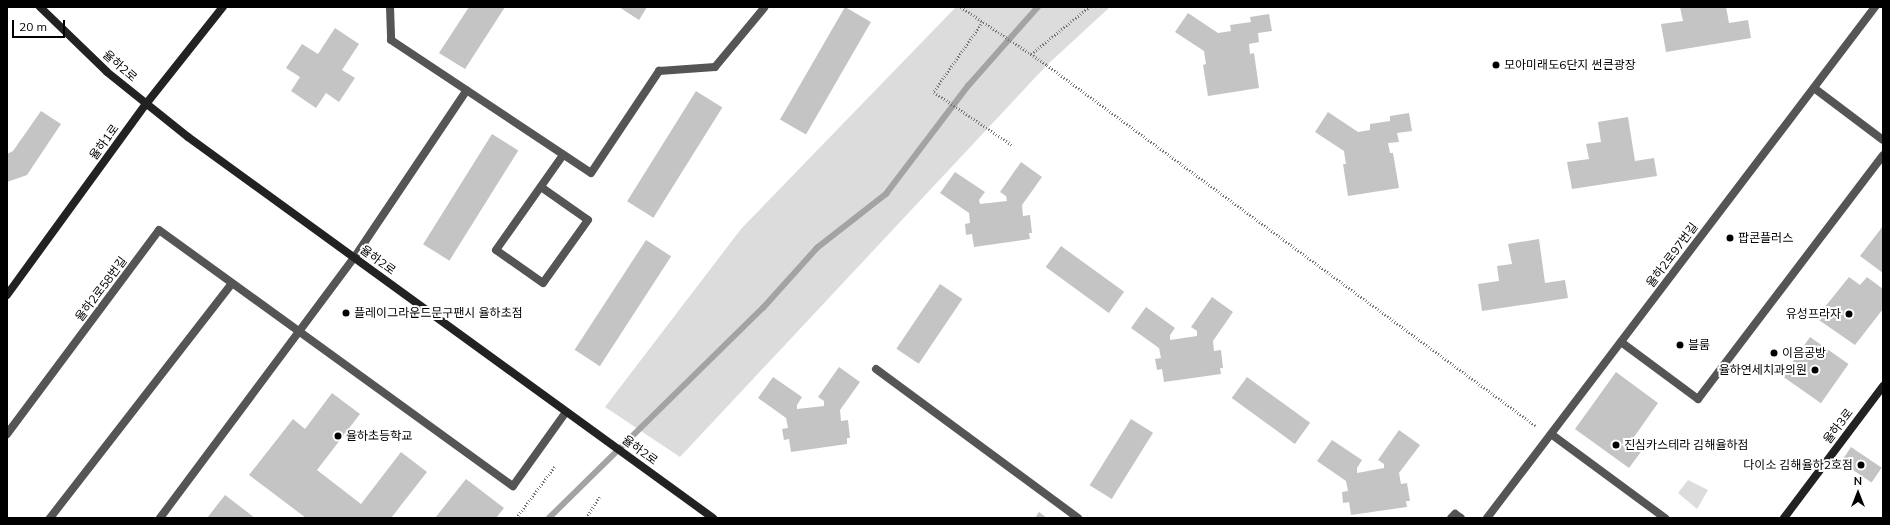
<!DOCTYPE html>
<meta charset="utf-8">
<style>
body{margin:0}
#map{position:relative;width:1890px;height:525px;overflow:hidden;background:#fff;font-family:Mulish,"Noto Sans KR",sans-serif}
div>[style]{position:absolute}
.green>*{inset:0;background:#dcdcdc}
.stream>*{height:5.5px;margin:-2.75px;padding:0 2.75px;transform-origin:2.75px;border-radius:2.75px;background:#a3a3a3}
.building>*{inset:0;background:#c4c4c4;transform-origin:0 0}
.path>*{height:2.5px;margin-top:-1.25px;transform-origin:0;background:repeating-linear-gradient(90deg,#777 0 1px,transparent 0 3px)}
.lane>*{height:8px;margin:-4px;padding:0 4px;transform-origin:4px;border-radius:4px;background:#555}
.street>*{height:8px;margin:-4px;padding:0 4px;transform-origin:4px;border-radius:4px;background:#555}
.secondary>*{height:8px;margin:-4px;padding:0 4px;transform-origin:4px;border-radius:4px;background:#222}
.dots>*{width:11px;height:11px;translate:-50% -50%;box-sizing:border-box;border:2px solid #fff;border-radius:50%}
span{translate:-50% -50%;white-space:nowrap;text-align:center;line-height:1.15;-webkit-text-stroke:4px #fff;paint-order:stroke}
.poi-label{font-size:12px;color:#000}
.left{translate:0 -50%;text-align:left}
.right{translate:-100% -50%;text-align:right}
.street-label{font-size:12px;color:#000}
.frame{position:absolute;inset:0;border:8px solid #000;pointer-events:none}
.north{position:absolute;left:1838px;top:473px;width:40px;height:40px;-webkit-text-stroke:3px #fff;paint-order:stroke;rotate:0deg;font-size:11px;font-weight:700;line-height:16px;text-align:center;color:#000}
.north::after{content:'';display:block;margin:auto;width:14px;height:18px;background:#000;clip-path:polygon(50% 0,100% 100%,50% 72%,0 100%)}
.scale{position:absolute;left:12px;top:20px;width:53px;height:18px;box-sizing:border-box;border:2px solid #000;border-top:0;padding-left:5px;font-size:12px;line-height:14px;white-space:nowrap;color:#000;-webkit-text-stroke:3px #fff;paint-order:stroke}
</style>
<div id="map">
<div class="green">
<div style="clip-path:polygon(956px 7px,1110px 7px,1047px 65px,680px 457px,605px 407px,741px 229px)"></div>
<div style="clip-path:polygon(1688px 480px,1708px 490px,1697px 509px,1678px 493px)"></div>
</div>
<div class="stream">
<div style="left:549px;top:518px;width:300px;rotate:-44.5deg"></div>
<div style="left:763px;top:308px;width:81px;rotate:-48deg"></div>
<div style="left:817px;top:248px;width:88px;rotate:-38deg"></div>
<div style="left:886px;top:194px;width:136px;rotate:-52.8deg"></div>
<div style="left:968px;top:86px;width:106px;rotate:-48.5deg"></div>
</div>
<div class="building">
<div style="clip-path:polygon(469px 7px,505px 7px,465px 69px,439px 53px)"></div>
<div style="clip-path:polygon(619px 7px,647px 7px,639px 20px)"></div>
<div style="left:845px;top:7px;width:30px;height:130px;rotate:30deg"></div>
<div style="clip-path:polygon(1680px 7px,1726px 7px,1729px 23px,1748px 20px,1751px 38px,1666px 52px,1661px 24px,1683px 21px)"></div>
<div style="clip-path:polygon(1188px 13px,1218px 33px,1231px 31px,1230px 25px,1251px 22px,1250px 17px,1269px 14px,1272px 31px,1258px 33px,1259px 42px,1249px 44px,1250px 54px,1254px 53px,1259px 88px,1208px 96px,1203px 65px,1206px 64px,1204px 51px,1175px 32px)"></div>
<div style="clip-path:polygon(335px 28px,359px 44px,342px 70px,355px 78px,339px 102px,326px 93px,316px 108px,291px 91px,300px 77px,286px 68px,302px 44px,318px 54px)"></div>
<div style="left:696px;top:91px;width:31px;height:130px;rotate:32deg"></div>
<div style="clip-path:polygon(41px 111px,61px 124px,27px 175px,7px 182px,7px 154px,13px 151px)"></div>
<div style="clip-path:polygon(1328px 112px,1358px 132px,1370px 130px,1370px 124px,1390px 121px,1390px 116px,1409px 113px,1412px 131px,1397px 133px,1399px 142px,1388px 143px,1390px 153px,1393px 153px,1399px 188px,1348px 196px,1343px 164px,1346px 164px,1344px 151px,1315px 132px)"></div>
<div style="clip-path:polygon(1628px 117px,1635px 161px,1654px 158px,1657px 176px,1572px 189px,1567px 162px,1589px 159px,1586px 144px,1601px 142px,1598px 122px)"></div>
<div style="left:492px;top:134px;width:31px;height:130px;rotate:32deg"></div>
<div style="clip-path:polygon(1021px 162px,1042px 177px,1022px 205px,1023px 216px,1030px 215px,1032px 233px,1029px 233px,1030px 239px,974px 247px,972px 234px,966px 235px,965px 224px,970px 223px,969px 213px,940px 193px,955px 172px,985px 192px,979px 200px,980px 204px,1007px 201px,1006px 196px,1000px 192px)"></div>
<div style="clip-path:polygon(1883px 226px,1883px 273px,1860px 256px)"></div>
<div style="clip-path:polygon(1539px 239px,1545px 283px,1565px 280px,1568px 298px,1482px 311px,1478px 284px,1499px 281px,1497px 266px,1512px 264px,1508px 244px)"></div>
<div style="left:646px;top:240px;width:30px;height:131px;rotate:33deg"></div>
<div style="left:1061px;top:246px;width:78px;height:26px;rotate:36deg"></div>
<div style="clip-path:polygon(1849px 277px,1860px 285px,1867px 277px,1883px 289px,1883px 309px,1855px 345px,1816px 318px)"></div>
<div style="left:940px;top:284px;width:27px;height:78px;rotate:34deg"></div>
<div style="clip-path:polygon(1212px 297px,1233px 312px,1213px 341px,1214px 351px,1221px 350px,1223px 368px,1220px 368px,1221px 374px,1164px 382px,1162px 369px,1157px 370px,1155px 359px,1161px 358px,1159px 348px,1131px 328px,1146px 307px,1175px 328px,1170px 335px,1170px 340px,1197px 336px,1197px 331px,1191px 327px)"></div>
<div style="left:1810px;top:337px;width:47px;height:48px;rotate:35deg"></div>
<div style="clip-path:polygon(839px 367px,860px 382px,840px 410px,841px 421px,848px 420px,850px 438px,847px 438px,847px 444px,791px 452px,789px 439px,784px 440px,782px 429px,788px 428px,786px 418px,758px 398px,773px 377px,802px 397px,797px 405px,797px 409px,824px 406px,824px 401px,818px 397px)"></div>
<div style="clip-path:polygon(1616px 372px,1658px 403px,1634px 437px,1646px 445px,1629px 468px,1575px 429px)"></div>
<div style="left:1247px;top:377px;width:78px;height:26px;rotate:36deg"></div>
<div style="clip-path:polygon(332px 393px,360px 414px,317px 470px,361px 504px,401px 452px,427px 472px,391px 518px,306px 518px,249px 475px,293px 419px,305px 429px)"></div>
<div style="left:1131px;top:419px;width:26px;height:78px;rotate:32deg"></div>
<div style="clip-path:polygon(1399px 430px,1420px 445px,1399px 473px,1401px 484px,1407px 483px,1410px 501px,1406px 501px,1407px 507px,1351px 515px,1349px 502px,1343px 503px,1342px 492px,1348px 491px,1346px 481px,1317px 461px,1332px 440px,1362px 460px,1357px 468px,1357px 473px,1384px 468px,1384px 464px,1378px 460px)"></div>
<div style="left:1851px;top:447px;width:37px;height:18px;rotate:34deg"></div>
<div style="clip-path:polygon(466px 479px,504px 508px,496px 518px,435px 518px)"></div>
<div style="clip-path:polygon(225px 495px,255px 518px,207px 518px)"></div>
<div style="clip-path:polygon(1039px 512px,1047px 518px,1035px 518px)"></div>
</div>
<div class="path">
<div style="left:961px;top:7px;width:104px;rotate:34deg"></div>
<div style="left:1047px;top:65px;width:608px;rotate:36.44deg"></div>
<div style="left:983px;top:22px;width:85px;rotate:125deg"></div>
<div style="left:934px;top:92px;width:94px;rotate:34.2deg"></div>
<div style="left:1031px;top:54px;width:75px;rotate:-39deg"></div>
<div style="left:516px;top:518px;width:65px;rotate:-53.1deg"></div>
<div style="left:586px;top:518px;width:26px;rotate:-58deg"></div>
</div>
<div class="lane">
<div style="left:390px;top:7px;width:33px;rotate:88deg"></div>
<div style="left:391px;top:40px;width:240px;rotate:33.6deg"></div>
<div style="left:591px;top:173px;width:123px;rotate:-56.3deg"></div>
<div style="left:659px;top:71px;width:56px;rotate:-4.1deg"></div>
<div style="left:715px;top:67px;width:77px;rotate:-50.3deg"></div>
<div style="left:541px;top:187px;width:57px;rotate:35.1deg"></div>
<div style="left:588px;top:220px;width:77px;rotate:125.5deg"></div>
<div style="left:543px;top:283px;width:57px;rotate:-144.9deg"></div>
<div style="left:496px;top:250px;width:116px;rotate:-54.8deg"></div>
<div style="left:354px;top:258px;width:202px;rotate:-56.1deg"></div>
<div style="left:876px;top:369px;width:251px;rotate:36.4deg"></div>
<div style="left:1451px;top:518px;width:6px;rotate:-45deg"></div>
<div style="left:1455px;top:514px;width:7px;rotate:34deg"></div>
</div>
<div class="street">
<div style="left:1814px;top:88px;width:86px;rotate:37deg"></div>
<div style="left:1621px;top:342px;width:96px;rotate:36.5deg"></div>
<div style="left:1698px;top:399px;width:306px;rotate:-52.8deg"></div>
<div style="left:7px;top:434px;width:254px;rotate:-53.3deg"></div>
<div style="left:159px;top:230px;width:437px;rotate:35.9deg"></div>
<div style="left:513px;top:486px;width:91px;rotate:-54.4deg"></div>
<div style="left:1551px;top:434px;width:142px;rotate:36.4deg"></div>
<div style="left:50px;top:518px;width:297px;rotate:-52.2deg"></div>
<div style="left:160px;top:518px;width:324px;rotate:-53.3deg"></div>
<div style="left:1487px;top:518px;width:642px;rotate:-52.79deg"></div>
</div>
<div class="secondary">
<div style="left:40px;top:7px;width:93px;rotate:44.1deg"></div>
<div style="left:107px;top:72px;width:104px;rotate:38.7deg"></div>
<div style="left:188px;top:137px;width:649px;rotate:35.97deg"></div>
<div style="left:7px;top:295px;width:236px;rotate:-54deg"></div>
<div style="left:146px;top:104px;width:124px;rotate:-51.6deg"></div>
<div style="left:1784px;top:518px;width:165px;rotate:-53.1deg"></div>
</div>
<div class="dots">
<div style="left:1496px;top:65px;background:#000"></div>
<div style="left:1730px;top:238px;background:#000"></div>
<div style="left:346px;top:313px;background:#000"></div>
<div style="left:1849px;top:314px;background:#000"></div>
<div style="left:1680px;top:345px;background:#000"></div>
<div style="left:1774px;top:353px;background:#000"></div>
<div style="left:1815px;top:370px;background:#000"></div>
<div style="left:338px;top:436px;background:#000"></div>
<div style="left:1616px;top:445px;background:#000"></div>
<div style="left:1861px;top:465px;background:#000"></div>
</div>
<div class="poi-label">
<span class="left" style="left:1504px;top:65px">모아미래도6단지 썬큰광장</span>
<span class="left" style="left:1738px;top:238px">팝콘플러스</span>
<span class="left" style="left:354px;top:313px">플레이그라운드문구팬시 율하초점</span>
<span class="right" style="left:1841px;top:314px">유성프라자</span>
<span class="left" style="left:1688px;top:345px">블룸</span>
<span class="left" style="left:1782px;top:353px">이음공방</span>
<span class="right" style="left:1807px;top:370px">율하연세치과의원</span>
<span class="left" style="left:346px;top:436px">율하초등학교</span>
<span class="left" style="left:1624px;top:445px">진심카스테라 김해율하점</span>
<span class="right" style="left:1853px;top:465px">다이소 김해율하2호점</span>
</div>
<div class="street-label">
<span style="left:120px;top:66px;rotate:41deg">율하2로</span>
<span style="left:104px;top:142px;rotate:-54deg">율하1로</span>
<span style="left:1672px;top:255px;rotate:-53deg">율하2로97번길</span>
<span style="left:378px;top:260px;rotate:36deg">율하2로</span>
<span style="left:101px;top:289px;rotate:-53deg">율하2로58번길</span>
<span style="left:1838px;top:426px;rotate:-53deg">율하3로</span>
<span style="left:640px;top:450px;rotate:36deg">율하2로</span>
</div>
<div class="frame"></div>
<div class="north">N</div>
<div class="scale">20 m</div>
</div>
